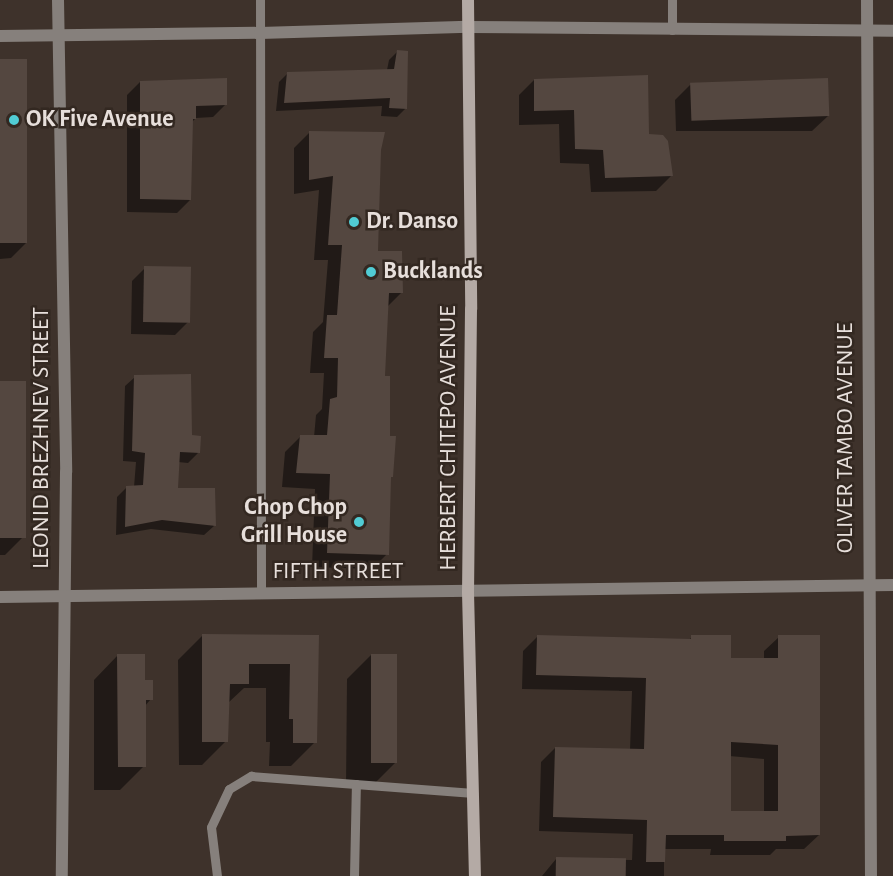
<!DOCTYPE html>
<style>
body{margin:0}
#map{position:relative;width:893px;height:876px;overflow:hidden;background:#3e322b;font-family:"Alegreya Sans",sans-serif}
div>[style]{position:absolute}
.shadow>*{inset:0;background:#0007}
.building>*{inset:0;background:#544740;transform-origin:0 0}
.lane>*{height:9px;margin:-4.5px;padding:0 4.5px;transform-origin:4.5px;border-radius:4.5px;background:#86807c}
.street>*{height:12px;margin:-6px;padding:0 6px;transform-origin:6px;border-radius:6px;background:#86807c}
.secondary>*{height:12px;margin:-6px;padding:0 6px;transform-origin:6px;border-radius:6px;background:#b4aaa5}
.dots>*{width:16px;height:16px;translate:-50% -50%;box-sizing:border-box;border:3px solid #332821;border-radius:50%}
span{translate:-50% -50%;white-space:nowrap;text-align:center;line-height:1.15;-webkit-text-stroke:5px #332821;paint-order:stroke}
.poi-label{font-size:24px;color:#e7dfdb;font-weight:700}
.left{translate:0 -50%;text-align:left}
.right{translate:-100% -50%;text-align:right}
.street-label{font-size:24px;color:#e7dfdb}
</style>
<div id="map">
<div class="shadow">
<div style="clip-path:polygon(397px 52px,406px 108px,397px 117px,381px 116px,382px 106px,276px 111px,279px 82px,287px 74px,387px 70px,389px 60px)"></div>
<div style="clip-path:polygon(0 61px,27px 242px,11px 258px,0 259px)"></div>
<div style="clip-path:polygon(534px 80px,648px 135px,671px 176px,656px 191px,591px 192px,589px 164px,560px 163px,559px 124px,519px 125px,519px 95px)"></div>
<div style="clip-path:polygon(140px 82px,226px 104px,213px 117px,196px 118px,192px 122px,190px 200px,177px 213px,127px 212px,127px 95px)"></div>
<div style="clip-path:polygon(690px 85px,828px 116px,812px 131px,676px 131px,675px 100px)"></div>
<div style="clip-path:polygon(309px 133px,379px 150px,377px 253px,402px 292px,387px 307px,384px 377px,389px 478px,387px 554px,372px 569px,312px 567px,315px 489px,282px 487px,285px 452px,300px 437px,314px 437px,316px 415px,322px 409px,324px 373px,310px 373px,313px 332px,323px 322px,328px 260px,314px 260px,319px 190px,294px 194px,294px 148px)"></div>
<div style="clip-path:polygon(145px 268px,188px 322px,175px 335px,131px 334px,132px 281px)"></div>
<div style="clip-path:polygon(135px 377px,190px 437px,198px 453px,188px 463px,178px 462px,176px 490px,214px 526px,204px 535px,151px 529px,116px 535px,117px 497px,127px 487px,134px 487px,136px 462px,123px 461px,125px 386px)"></div>
<div style="clip-path:polygon(0 383px,22px 538px,5px 555px,0 555px)"></div>
<div style="clip-path:polygon(202px 636px,318px 637px,315px 742px,291px 766px,269px 766px,270px 742px,266px 742px,266px 688px,244px 688px,228px 703px,226px 741px,202px 765px,179px 765px,178px 660px)"></div>
<div style="clip-path:polygon(evenodd,537px 637px,689px 640px,692px 637px,729px 659px,764px 659px,764px 651px,779px 637px,819px 835px,804px 849px,776px 849px,770px 855px,710px 855px,711px 849px,664px 849px,664px 876px,542px 876px,556px 859px,632px 860px,633px 834px,539px 831px,541px 762px,555px 748px,630px 750px,632px 691px,522px 689px,523px 651px,537px 637px,729px 756px,764px 759px,764px 813px,729px 813px,729px 756px)"></div>
<div style="clip-path:polygon(118px 655px,144px 682px,151px 699px,144px 707px,144px 766px,120px 790px,94px 790px,94px 680px)"></div>
<div style="clip-path:polygon(371px 655px,395px 763px,371px 787px,346px 787px,347px 679px)"></div>
</div>
<div class="building">
<div style="clip-path:polygon(397px 50px,408px 51px,407px 109px,389px 108px,390px 98px,284px 103px,287px 72px,394px 69px)"></div>
<div style="left:0;top:59px;width:27px;height:184px"></div>
<div style="clip-path:polygon(648px 75px,649px 134px,663px 135px,668px 141px,673px 176px,605px 178px,603px 150px,575px 149px,574px 110px,534px 111px,534px 79px)"></div>
<div style="clip-path:polygon(227px 78px,227px 105px,196px 106px,196px 119px,193px 119px,191px 200px,140px 199px,140px 81px)"></div>
<div style="left:828px;top:78px;width:38px;height:138px;rotate:88deg"></div>
<div style="clip-path:polygon(309px 131px,385px 132px,381px 150px,378px 251px,402px 251px,403px 293px,389px 293px,385px 376px,390px 376px,390px 436px,396px 436px,393px 477px,391px 477px,389px 555px,327px 553px,330px 474px,296px 473px,300px 435px,327px 435px,330px 399px,337px 397px,338px 358px,324px 358px,327px 315px,337px 315px,342px 245px,328px 245px,333px 176px,309px 180px)"></div>
<div style="left:144px;top:266px;width:47px;height:56px;rotate:1deg"></div>
<div style="clip-path:polygon(191px 374px,192px 435px,201px 436px,200px 453px,180px 452px,178px 488px,215px 488px,216px 526px,162px 520px,125px 527px,126px 486px,143px 485px,145px 453px,132px 451px,134px 375px)"></div>
<div style="left:0;top:381px;width:26px;height:157px"></div>
<div style="clip-path:polygon(202px 634px,319px 635px,317px 743px,293px 743px,293px 719px,289px 719px,290px 664px,249px 664px,249px 684px,230px 684px,228px 742px,202px 742px)"></div>
<div style="clip-path:polygon(evenodd,537px 635px,691px 639px,691px 635px,731px 635px,731px 658px,778px 658px,778px 635px,820px 635px,820px 835px,786px 836px,786px 841px,724px 841px,724px 835px,666px 835px,665px 862px,646px 862px,647px 820px,553px 817px,555px 747px,644px 749px,646px 678px,536px 675px,537px 635px,731px 742px,778px 745px,778px 811px,731px 811px,731px 742px)"></div>
<div style="clip-path:polygon(117px 654px,145px 654px,145px 680px,153px 680px,153px 700px,146px 700px,146px 767px,118px 767px)"></div>
<div style="left:371px;top:654px;width:26px;height:109px"></div>
<div style="left:556px;top:857px;width:70px;height:19px;rotate:1deg"></div>
</div>
<div class="lane">
<div style="left:260px;top:0;width:594px;rotate:89.9deg"></div>
<div style="left:672px;top:30px;width:30px;rotate:-90deg"></div>
<div style="left:217px;top:876px;width:49px;rotate:-97deg"></div>
<div style="left:211px;top:827px;width:42px;rotate:-64.7deg"></div>
<div style="left:229px;top:789px;width:26px;rotate:-31deg"></div>
<div style="left:251px;top:776px;width:223px;rotate:4.4deg"></div>
<div style="left:354px;top:876px;width:92px;rotate:-88.8deg"></div>
</div>
<div class="street">
<div style="left:58px;top:0;width:472px;rotate:89deg"></div>
<div style="left:66px;top:472px;width:404px;rotate:90.6deg"></div>
<div style="left:867px;top:0;width:876px;rotate:89.74deg"></div>
<div style="left:0;top:36px;width:260px;rotate:-0.7deg"></div>
<div style="left:260px;top:33px;width:208px;rotate:-1.7deg"></div>
<div style="left:468px;top:27px;width:425px;rotate:0.5deg"></div>
<div style="left:0;top:597px;width:893px;rotate:-0.77deg"></div>
</div>
<div class="secondary">
<div style="left:468px;top:0;width:309px;rotate:89.4deg"></div>
<div style="left:471px;top:309px;width:283px;rotate:90.6deg"></div>
<div style="left:468px;top:592px;width:284px;rotate:88.6deg"></div>
</div>
<div class="dots">
<div style="left:14px;top:120px;background:#51ccd4"></div>
<div style="left:354px;top:222px;background:#51ccd4"></div>
<div style="left:371px;top:272px;background:#51ccd4"></div>
<div style="left:359px;top:522px;background:#51ccd4"></div>
</div>
<div class="poi-label">
<span class="left" style="left:26px;top:120px">OK Five Avenue</span>
<span class="left" style="left:366px;top:222px">Dr. Danso</span>
<span class="left" style="left:383px;top:272px">Bucklands</span>
<span class="right" style="left:347px;top:522px">Chop Chop<br>Grill House</span>
</div>
<div class="street-label">
<span style="left:42px;top:438px;rotate:-90deg">LEONID BREZHNEV STREET</span>
<span style="left:449px;top:438px;rotate:-90deg">HERBERT CHITEPO AVENUE</span>
<span style="left:846px;top:438px;rotate:-90deg">OLIVER TAMBO AVENUE</span>
<span style="left:338px;top:572px">FIFTH STREET</span>
</div>
</div>
